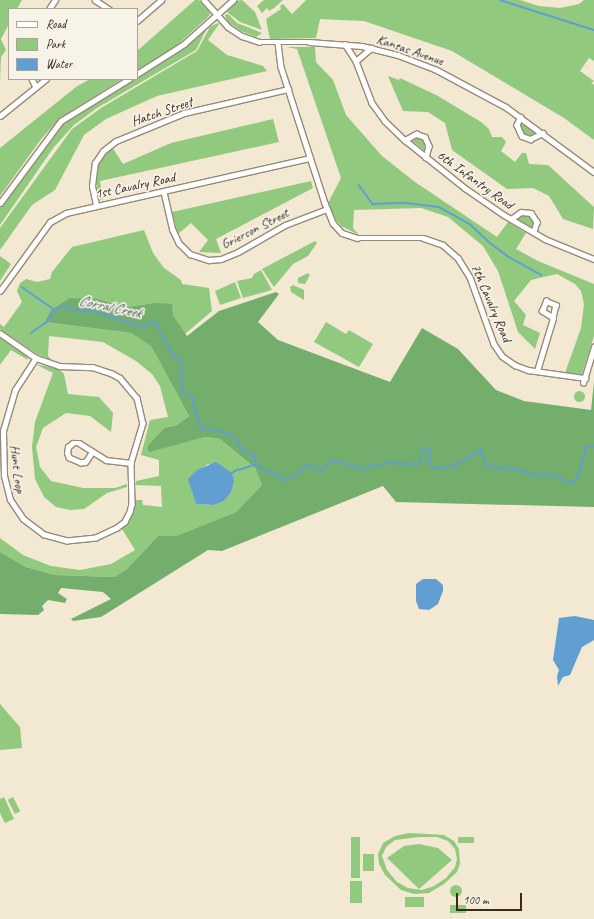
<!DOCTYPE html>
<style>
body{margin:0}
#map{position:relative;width:594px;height:919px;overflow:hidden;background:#f3e8d2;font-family:Caveat,sans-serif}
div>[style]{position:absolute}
.green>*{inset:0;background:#91ca7e;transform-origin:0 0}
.round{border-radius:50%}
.forest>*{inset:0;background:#74ae6d}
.water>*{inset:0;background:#619fd2}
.stream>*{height:1.5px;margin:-0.75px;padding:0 0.75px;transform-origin:0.75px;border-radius:0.75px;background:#619fd2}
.roads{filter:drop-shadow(1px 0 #978978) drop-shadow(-1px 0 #978978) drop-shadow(0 1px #978978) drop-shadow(0 -1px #978978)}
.minor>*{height:4.5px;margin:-2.25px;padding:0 2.25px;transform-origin:2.25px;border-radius:2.25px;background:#fff}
span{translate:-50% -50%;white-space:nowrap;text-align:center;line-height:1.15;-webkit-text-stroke:3.5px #f7f3e8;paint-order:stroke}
.street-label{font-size:14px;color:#3b2a1e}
.water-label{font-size:15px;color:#4a5966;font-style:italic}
.legend{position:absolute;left:8px;top:8px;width:130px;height:72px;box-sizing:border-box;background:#f7f3e8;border:1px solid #aca397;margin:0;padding:5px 7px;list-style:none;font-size:12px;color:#3b2a1e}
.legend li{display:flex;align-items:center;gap:8px;height:20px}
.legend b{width:20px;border:1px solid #aca397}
.scale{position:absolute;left:456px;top:893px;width:66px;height:18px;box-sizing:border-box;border:2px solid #3b2a1e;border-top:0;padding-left:5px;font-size:12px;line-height:14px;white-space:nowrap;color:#3b2a1e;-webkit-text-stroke:3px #f7f3e8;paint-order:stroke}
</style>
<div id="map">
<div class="green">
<div style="clip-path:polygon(0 0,22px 0,17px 9px,9px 9px,9px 24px,1px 39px,6px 50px,1px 57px,0 82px)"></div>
<div style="clip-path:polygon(195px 0,199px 0,206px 8px,210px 13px,209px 16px,176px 46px,137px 70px,137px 51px)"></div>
<div style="clip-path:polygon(242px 0,255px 12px,262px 30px,240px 22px,227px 12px,237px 1px)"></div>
<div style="clip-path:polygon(264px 0,283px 0,274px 8px,269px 11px,267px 8px,262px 13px,257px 6px)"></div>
<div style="clip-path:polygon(306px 0,520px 0,539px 6px,560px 8px,579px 4px,584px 0,594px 0,594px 61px,589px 58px,580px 71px,594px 81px,591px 83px,594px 85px,594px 140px,564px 118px,452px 51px,364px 21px,320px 19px,316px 38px,270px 39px,266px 19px,281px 9px,280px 6px,283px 4px,292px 14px)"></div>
<div style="clip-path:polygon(228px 14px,237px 23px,262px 33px,256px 37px,241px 31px,227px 21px,225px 15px)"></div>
<div style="clip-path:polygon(218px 23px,219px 24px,208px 40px,227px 55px,263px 66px,267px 71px,157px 96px,106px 119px,84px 135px,55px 190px,32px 205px,0 250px,0 228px,72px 129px,101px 108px,197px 51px,210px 27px)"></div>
<div style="clip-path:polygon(208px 26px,196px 50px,97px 108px,74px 125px,54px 147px,0 225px,0 207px,59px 128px,81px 111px,175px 55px)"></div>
<div style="clip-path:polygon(286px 47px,315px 47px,316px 62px,333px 80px,346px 115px,382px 156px,415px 182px,497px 237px,508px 222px,526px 233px,516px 249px,538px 261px,594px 284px,594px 336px,582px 374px,565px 373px,581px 328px,584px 304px,581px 291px,575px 284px,557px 274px,531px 280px,514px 301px,526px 315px,523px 325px,540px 333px,535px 349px,518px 332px,498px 271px,483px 246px,448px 217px,421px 208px,354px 210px,353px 228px,359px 235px,341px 226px,332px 215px,328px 203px,341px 178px,297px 49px)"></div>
<div style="clip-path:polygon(388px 76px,399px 80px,400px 78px,438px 96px,481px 122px,489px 129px,492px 137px,502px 137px,506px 142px,501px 151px,515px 162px,522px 153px,526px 153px,529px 164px,548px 165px,594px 207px,593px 229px,563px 219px,549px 196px,533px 188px,507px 189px,452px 150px,445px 123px,428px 112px,403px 111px)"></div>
<div style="clip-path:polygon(90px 79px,122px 79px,60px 118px,42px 138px,0 196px,0 148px,76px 87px)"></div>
<div style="clip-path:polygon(273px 119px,279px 142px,100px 181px,103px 199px,100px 200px,98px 197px,96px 170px,103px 155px,112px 147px,123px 164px,171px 143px)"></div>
<div style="clip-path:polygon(520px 123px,534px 131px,535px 135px,524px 135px,519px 127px)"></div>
<div style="clip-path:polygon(416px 136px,424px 139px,425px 151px,410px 139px)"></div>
<div style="clip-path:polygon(311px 181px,313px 188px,216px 239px,221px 253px,199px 252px,208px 240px,191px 223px,178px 234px,172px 212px)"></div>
<div style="clip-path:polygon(523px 214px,530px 216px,535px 222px,534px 228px,517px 219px)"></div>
<div style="clip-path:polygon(evenodd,144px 230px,153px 253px,164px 268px,181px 280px,182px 284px,209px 288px,212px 311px,185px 334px,173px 315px,154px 303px,126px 307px,98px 299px,45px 322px,131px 333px,151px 346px,189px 416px,177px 425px,164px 428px,150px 443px,149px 451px,205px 437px,220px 439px,255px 468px,262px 485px,236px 512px,176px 536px,158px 536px,127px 569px,114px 577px,55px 575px,26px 567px,0 552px,0 538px,23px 555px,51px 566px,80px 570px,111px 564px,135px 550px,122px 529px,129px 522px,136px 500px,142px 500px,143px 505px,162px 507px,161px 486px,135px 485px,136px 481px,159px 476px,159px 460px,141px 455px,150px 420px,168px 417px,160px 386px,152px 374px,136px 361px,103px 342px,49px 336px,48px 356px,52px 360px,37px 354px,0 329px,0 324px,4px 327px,22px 302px,17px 291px,20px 283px,26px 279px,37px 282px,50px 279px,52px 272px,72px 247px,144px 230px,208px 464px,232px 473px,224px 501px,214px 505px,196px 504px,189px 479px,208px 464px)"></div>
<div style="clip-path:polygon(315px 241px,317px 243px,308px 256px,293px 264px,274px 287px,262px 269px)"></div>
<div style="clip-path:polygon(0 256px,11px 264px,0 281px)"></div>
<div style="clip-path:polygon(261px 270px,272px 290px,243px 298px,237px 281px,252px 278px,254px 274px)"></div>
<div style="clip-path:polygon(308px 273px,310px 275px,305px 284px,298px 283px,298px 278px)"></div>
<div style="clip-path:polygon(235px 282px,241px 298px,220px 305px,215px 291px)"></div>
<div style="clip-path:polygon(293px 285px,304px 290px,304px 300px,291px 292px,290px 287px)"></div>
<div style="clip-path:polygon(326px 322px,346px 334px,349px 330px,373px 344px,359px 367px,314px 342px)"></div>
<div style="clip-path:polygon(0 337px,26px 355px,28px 360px,11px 350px,0 365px)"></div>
<div style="clip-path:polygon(35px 364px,59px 369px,64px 374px,68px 394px,99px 397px,113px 413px,111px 432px,90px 416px,66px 413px,43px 428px,36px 447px,40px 467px,51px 481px,83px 488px,115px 488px,127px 484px,127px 487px,107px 493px,84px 509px,70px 510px,56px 507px,44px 497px,35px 479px,32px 447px,35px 422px,53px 373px)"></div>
<div class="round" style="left:573.5px;top:390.5px;width:11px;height:11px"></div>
<div style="clip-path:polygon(0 704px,20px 727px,22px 748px,0 750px)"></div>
<div style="clip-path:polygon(4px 797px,14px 819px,5px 823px,0 813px,0 799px)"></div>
<div style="left:13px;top:797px;width:16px;height:6px;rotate:63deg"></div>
<div style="clip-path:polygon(evenodd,409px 833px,444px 835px,454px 841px,459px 849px,460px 864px,457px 872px,444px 884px,429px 893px,414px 894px,401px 890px,385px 875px,379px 864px,378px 854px,383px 843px,395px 836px,409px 833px,420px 837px,437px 837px,448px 841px,455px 849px,457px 859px,455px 867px,446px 878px,434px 886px,422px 890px,408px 888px,397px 882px,387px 870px,382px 856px,386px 847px,395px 840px,420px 837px)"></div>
<div style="left:351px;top:837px;width:9px;height:41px"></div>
<div style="left:458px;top:837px;width:16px;height:6px"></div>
<div style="clip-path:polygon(419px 844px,438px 848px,452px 860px,419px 889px,387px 858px,404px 846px)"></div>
<div style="left:363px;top:854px;width:11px;height:17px"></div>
<div style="left:350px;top:881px;width:12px;height:22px"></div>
<div class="round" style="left:450px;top:885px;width:12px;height:12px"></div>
<div style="left:405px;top:897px;width:19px;height:10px"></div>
<div style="left:450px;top:905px;width:16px;height:8px"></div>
</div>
<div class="forest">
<div style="clip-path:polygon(276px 292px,279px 294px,258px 322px,278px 340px,390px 382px,422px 328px,458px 349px,496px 390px,524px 401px,591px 410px,594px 382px,594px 507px,396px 502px,383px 486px,222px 551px,208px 550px,101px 617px,73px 621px,71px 619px,111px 599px,103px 592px,61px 588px,58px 593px,67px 599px,65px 603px,48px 600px,42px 606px,44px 610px,38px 615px,0 614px,0 552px,26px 567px,55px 575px,114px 577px,127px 569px,158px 536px,176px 536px,236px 512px,262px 485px,255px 468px,220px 439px,205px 437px,149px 452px,147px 448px,150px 443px,164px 428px,177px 425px,189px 416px,151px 346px,131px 333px,45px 322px,51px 310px,70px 298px,98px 299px,126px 307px,154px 303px,172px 304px,173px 315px,187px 336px,219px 311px)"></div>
</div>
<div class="water">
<div style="clip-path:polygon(216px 462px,232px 473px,234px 481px,231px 492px,224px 501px,214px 505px,196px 504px,188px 479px,197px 470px)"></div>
<div style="clip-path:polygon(423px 579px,436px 579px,443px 585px,443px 591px,438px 604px,429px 610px,419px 609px,416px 601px,416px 584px)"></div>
<div style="clip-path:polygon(575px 616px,594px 620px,594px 640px,582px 647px,570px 675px,563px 677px,558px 686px,557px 676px,559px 670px,553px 660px,559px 618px)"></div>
</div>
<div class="stream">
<div style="left:500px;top:0;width:99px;rotate:17.7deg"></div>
<div style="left:359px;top:185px;width:24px;rotate:54deg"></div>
<div style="left:373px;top:204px;width:33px;rotate:-2deg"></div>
<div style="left:406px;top:203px;width:33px;rotate:7deg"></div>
<div style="left:439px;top:207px;width:37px;rotate:29deg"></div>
<div style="left:471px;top:225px;width:23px;rotate:43deg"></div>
<div style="left:489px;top:242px;width:25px;rotate:37deg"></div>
<div style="left:509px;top:257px;width:37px;rotate:29deg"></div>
<div style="left:22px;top:287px;width:40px;rotate:34.9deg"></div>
<div style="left:55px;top:310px;width:9px;rotate:-27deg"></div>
<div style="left:63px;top:306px;width:13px;rotate:18deg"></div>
<div style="left:75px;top:310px;width:18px;rotate:3deg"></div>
<div style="left:93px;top:311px;width:48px;rotate:18.1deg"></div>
<div style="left:139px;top:326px;width:16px;rotate:-14deg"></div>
<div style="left:155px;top:322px;width:39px;rotate:61deg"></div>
<div style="left:174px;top:356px;width:9px;rotate:32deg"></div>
<div style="left:182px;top:361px;width:30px;rotate:90deg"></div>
<div style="left:182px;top:391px;width:14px;rotate:30deg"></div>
<div style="left:194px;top:398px;width:8px;rotate:90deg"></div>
<div style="left:194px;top:406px;width:23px;rotate:72deg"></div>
<div style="left:201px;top:428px;width:23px;rotate:10deg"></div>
<div style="left:224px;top:432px;width:11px;rotate:27deg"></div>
<div style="left:234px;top:437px;width:17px;rotate:57deg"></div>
<div style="left:243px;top:451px;width:13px;rotate:23deg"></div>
<div style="left:255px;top:456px;width:8px;rotate:83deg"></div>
<div style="left:256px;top:464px;width:8px;rotate:40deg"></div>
<div style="left:262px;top:469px;width:17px;rotate:21deg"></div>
<div style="left:278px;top:475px;width:8px;rotate:45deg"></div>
<div style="left:284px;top:481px;width:16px;rotate:-27deg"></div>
<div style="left:298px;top:474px;width:12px;rotate:-48deg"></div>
<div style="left:306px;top:465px;width:16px;rotate:18deg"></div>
<div style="left:321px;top:470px;width:16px;rotate:-40deg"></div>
<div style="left:333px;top:460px;width:31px;rotate:17deg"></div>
<div style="left:363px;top:469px;width:24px;rotate:-15deg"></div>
<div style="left:386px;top:463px;width:32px;rotate:2deg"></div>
<div style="left:418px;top:464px;width:4px;rotate:-45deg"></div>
<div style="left:421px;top:461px;width:10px;rotate:-84deg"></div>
<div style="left:422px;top:451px;width:6px;rotate:-31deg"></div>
<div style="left:427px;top:448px;width:5px;rotate:37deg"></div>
<div style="left:431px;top:451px;width:11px;rotate:100deg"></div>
<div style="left:429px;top:462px;width:8px;rotate:50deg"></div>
<div style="left:434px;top:468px;width:19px;rotate:-3deg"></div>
<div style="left:453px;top:467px;width:33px;rotate:-31deg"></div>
<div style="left:481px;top:450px;width:16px;rotate:68deg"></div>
<div style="left:487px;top:465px;width:7px;rotate:27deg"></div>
<div style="left:493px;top:468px;width:24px;rotate:2deg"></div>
<div style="left:517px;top:469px;width:16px;rotate:22deg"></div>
<div style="left:532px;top:475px;width:23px"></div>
<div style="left:555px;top:475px;width:16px;rotate:30deg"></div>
<div style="left:569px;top:483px;width:6px;rotate:-18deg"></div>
<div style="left:575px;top:481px;width:7px;rotate:-56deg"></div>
<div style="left:579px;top:475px;width:29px;rotate:-76deg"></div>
<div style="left:586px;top:447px;width:8px"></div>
<div style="left:31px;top:333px;width:21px;rotate:-35deg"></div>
<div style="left:48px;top:321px;width:13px;rotate:-58deg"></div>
<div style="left:239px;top:470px;width:18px;rotate:-19deg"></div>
<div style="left:232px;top:473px;width:6px;rotate:-31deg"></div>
</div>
<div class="roads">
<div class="minor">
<div style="left:95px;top:0;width:17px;rotate:33deg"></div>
<div style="left:204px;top:0;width:36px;rotate:48deg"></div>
<div style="left:228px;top:27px;width:17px;rotate:33deg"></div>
<div style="left:242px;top:36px;width:18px;rotate:19deg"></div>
<div style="left:259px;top:42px;width:50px"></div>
<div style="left:309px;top:42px;width:53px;rotate:4.3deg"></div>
<div style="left:362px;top:46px;width:37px;rotate:14deg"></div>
<div style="left:398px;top:55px;width:40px;rotate:21deg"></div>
<div style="left:435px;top:69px;width:81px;rotate:28.2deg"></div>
<div style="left:506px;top:107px;width:109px;rotate:36.5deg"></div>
<div style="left:49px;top:9px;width:11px;rotate:-56deg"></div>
<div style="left:137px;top:21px;width:32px;rotate:-41deg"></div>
<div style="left:278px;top:43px;width:24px;rotate:83deg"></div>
<div style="left:281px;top:67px;width:143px;rotate:72.1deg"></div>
<div style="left:325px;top:203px;width:22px;rotate:68deg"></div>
<div style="left:333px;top:223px;width:13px;rotate:48deg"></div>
<div style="left:342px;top:233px;width:16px;rotate:18deg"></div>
<div style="left:357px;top:238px;width:66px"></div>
<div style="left:423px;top:238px;width:21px;rotate:19deg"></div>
<div style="left:443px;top:245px;width:20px;rotate:41deg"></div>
<div style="left:458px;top:258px;width:22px;rotate:58deg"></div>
<div style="left:470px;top:277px;width:71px;rotate:70.3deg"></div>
<div style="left:494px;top:344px;width:14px;rotate:56deg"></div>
<div style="left:502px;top:356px;width:16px;rotate:35deg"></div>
<div style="left:515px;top:365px;width:14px;rotate:21deg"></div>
<div style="left:528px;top:370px;width:58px;rotate:8deg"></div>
<div style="left:345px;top:44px;width:20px;rotate:57deg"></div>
<div style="left:356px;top:61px;width:45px;rotate:69.1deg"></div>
<div style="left:372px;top:103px;width:22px;rotate:54deg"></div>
<div style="left:385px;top:121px;width:28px;rotate:44deg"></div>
<div style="left:405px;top:140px;width:77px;rotate:38.7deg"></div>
<div style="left:465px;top:188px;width:47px;rotate:34.7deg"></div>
<div style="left:504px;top:215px;width:48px;rotate:30.3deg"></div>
<div style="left:545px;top:239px;width:53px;rotate:22.2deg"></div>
<div style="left:356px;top:61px;width:20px;rotate:-41deg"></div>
<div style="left:137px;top:74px;width:56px;rotate:-32.6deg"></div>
<div style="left:184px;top:44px;width:66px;rotate:-41.9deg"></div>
<div style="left:32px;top:79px;width:9px;rotate:63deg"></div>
<div style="left:0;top:116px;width:59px;rotate:-38.8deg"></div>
<div style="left:521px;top:117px;width:9px;rotate:117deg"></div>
<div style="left:517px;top:125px;width:12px;rotate:66deg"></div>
<div style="left:522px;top:136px;width:9px;rotate:21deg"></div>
<div style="left:530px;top:139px;width:14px;rotate:-25deg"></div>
<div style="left:405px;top:140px;width:13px;rotate:-29deg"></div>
<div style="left:416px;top:134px;width:9px;rotate:18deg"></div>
<div style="left:425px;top:137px;width:10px;rotate:66deg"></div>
<div style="left:429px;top:146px;width:12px;rotate:104deg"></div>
<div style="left:164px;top:192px;width:39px;rotate:77deg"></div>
<div style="left:173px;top:230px;width:14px;rotate:65deg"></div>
<div style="left:179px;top:243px;width:16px;rotate:45deg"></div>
<div style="left:190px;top:254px;width:20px;rotate:18deg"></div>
<div style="left:209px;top:260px;width:12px;rotate:-5deg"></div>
<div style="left:221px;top:259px;width:18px;rotate:-22deg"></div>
<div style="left:238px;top:252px;width:54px;rotate:-29.9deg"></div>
<div style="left:285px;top:225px;width:45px;rotate:-20.9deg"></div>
<div style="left:0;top:203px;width:102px;rotate:-53.4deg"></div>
<div style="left:61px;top:121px;width:80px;rotate:-31.7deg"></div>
<div style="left:96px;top:205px;width:19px;rotate:-102deg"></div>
<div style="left:92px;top:186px;width:23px;rotate:-83deg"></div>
<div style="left:95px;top:163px;width:14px;rotate:-56deg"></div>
<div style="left:103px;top:151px;width:16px;rotate:-38deg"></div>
<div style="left:116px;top:141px;width:74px;rotate:-22.4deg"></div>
<div style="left:184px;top:113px;width:107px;rotate:-13deg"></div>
<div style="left:511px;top:219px;width:12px;rotate:-35deg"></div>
<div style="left:521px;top:212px;width:10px;rotate:6deg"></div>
<div style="left:531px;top:213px;width:11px;rotate:56deg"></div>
<div style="left:537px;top:222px;width:10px;rotate:107deg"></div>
<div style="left:0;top:291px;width:85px;rotate:-54.1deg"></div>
<div style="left:50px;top:222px;width:18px;rotate:-29deg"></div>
<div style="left:66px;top:213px;width:250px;rotate:-12.7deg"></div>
<div style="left:546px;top:301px;width:11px;rotate:22deg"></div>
<div style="left:556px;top:305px;width:13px;rotate:103deg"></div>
<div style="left:553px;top:318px;width:13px;rotate:-148deg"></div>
<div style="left:542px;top:311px;width:11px;rotate:-68deg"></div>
<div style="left:0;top:333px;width:44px;rotate:34.8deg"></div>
<div style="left:36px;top:358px;width:24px;rotate:19deg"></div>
<div style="left:59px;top:366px;width:33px;rotate:2deg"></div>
<div style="left:92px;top:367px;width:20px;rotate:18deg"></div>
<div style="left:111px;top:373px;width:10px;rotate:29deg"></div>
<div style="left:120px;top:378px;width:26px;rotate:50deg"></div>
<div style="left:137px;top:398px;width:26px;rotate:77deg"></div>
<div style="left:143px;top:423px;width:42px;rotate:106.7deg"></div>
<div style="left:131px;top:463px;width:41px;rotate:88.6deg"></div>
<div style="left:132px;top:504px;width:8px;rotate:104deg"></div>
<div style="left:130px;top:512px;width:11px;rotate:117deg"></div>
<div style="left:125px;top:522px;width:10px;rotate:143deg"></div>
<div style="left:117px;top:528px;width:23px;rotate:155deg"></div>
<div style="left:96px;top:538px;width:29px;rotate:174deg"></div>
<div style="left:67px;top:541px;width:24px;rotate:-165deg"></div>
<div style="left:44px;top:535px;width:26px;rotate:-143deg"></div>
<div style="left:23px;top:519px;width:23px;rotate:-124deg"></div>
<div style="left:10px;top:500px;width:25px;rotate:-104deg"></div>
<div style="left:4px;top:476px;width:45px;rotate:-91.3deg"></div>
<div style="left:3px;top:431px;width:43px;rotate:-73.7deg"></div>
<div style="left:15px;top:390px;width:38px;rotate:-57deg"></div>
<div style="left:537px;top:371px;width:55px;rotate:-73.2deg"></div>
<div style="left:583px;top:383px;width:38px;rotate:-73deg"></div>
<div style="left:92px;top:453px;width:11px;rotate:124deg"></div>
<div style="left:86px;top:462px;width:5px;rotate:169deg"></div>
<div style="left:81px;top:463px;width:13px;rotate:-157deg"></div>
<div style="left:69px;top:458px;width:5px;rotate:-112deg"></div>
<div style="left:67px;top:453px;width:6px;rotate:-81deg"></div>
<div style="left:68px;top:447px;width:6px;rotate:-39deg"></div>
<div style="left:73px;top:443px;width:6px"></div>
<div style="left:79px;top:443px;width:32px;rotate:32deg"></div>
<div style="left:106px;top:460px;width:25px;rotate:7deg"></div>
</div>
</div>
<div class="street-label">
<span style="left:410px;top:50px;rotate:19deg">Kansas Avenue</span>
<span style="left:162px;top:112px;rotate:-19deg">Hatch Street</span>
<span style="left:475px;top:180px;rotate:36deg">6th Infantry Road</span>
<span style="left:135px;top:186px;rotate:-12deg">1st Cavalry Road</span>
<span style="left:255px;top:229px;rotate:-27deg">Grierson Street</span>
<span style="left:491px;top:303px;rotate:67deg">7th Cavalry Road</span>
<span style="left:17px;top:469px;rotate:83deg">Hunt Loop</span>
</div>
<div class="water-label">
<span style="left:110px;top:307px;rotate:12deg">Corral Creek</span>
</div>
<ul class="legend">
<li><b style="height:5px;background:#fff"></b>Road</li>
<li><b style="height:11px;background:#91ca7e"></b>Park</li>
<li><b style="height:11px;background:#619fd2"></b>Water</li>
</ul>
<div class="scale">100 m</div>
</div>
